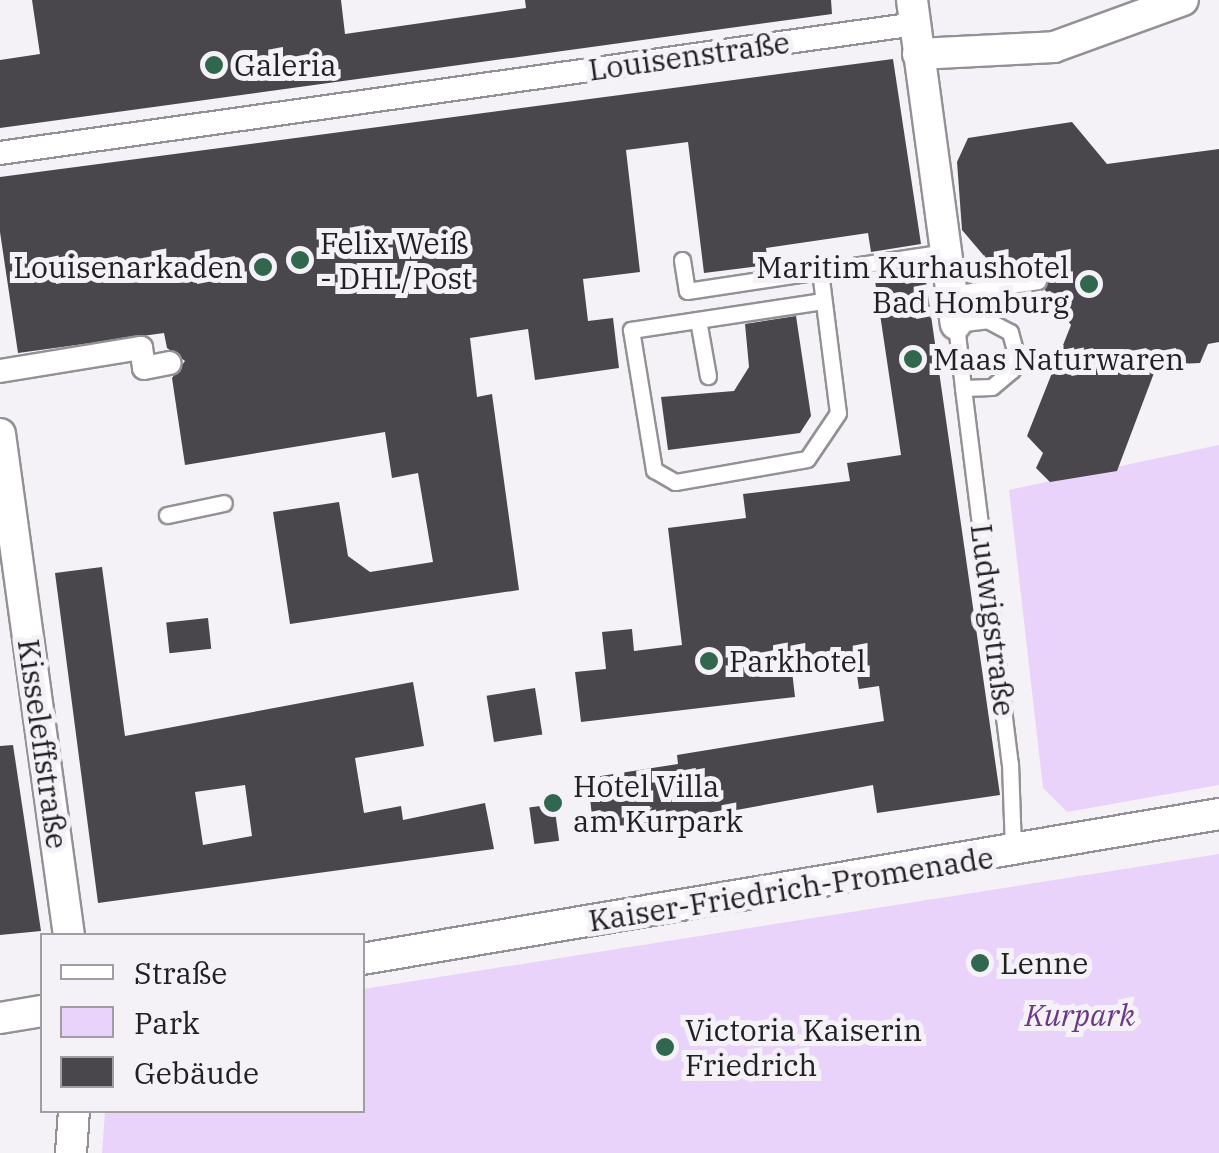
<!DOCTYPE html>
<meta charset="utf-8">
<style>
body{margin:0}
#map{position:relative;width:1219px;height:1153px;overflow:hidden;background:#f5f2f7;font-family:"IBM Plex Serif",serif}
div>[style]{position:absolute}
.green>*{inset:0;background:#ead3fa}
.building>*{inset:0;background:#49474b;transform-origin:0 0}
.roads{filter:drop-shadow(2px 0 #939195) drop-shadow(-2px 0 #939195) drop-shadow(0 2px #939195) drop-shadow(0 -2px #939195)}
.service>*{height:15px;margin:-7.5px;padding:0 7.5px;transform-origin:7.5px;border-radius:7.5px;background:#fff}
.pedestrian>*{height:22px;margin:-11px;padding:0 11px;transform-origin:11px;border-radius:11px;background:#fff}
.minor>*{height:30px;margin:-15px;padding:0 15px;transform-origin:15px;border-radius:15px;background:#fff}
.dots>*{width:28px;height:28px;translate:-50% -50%;box-sizing:border-box;border:5px solid #f5f2f7;border-radius:50%}
span{translate:-50% -50%;white-space:nowrap;text-align:center;line-height:1.15;-webkit-text-stroke:10px #f5f2f7;paint-order:stroke}
.street-label{font-size:30px;color:#212022}
.poi-label{font-size:30px;color:#212022}
.left{translate:0 -50%;text-align:left}
.right{translate:-100% -50%;text-align:right}
.park-label{font-size:30px;color:#6b3886;font-style:italic}
.legend{position:absolute;left:40px;top:933px;width:325px;height:180px;box-sizing:border-box;background:#f5f2f7;border:2px solid #a09ea2;margin:0;padding:12px 18px;list-style:none;font-size:30px;color:#212022}
.legend li{display:flex;align-items:center;gap:20px;height:50px}
.legend b{width:50px;border:2px solid #a09ea2}
</style>
<div id="map">
<div class="green">
<div style="clip-path:polygon(1219px 445px,1219px 785px,1067px 812px,1043px 788px,1009px 490px)"></div>
<div style="clip-path:polygon(1219px 854px,1219px 1153px,102px 1153px,105px 1111px,362px 1110px,363px 989px)"></div>
</div>
<div class="building">
<div style="clip-path:polygon(32px 0,341px 0,345px 34px,526px 8px,525px 0,831px 0,832px 14px,0 128px,0 60px,40px 54px)"></div>
<div style="clip-path:polygon(893px 59px,921px 244px,871px 252px,868px 233px,766px 248px,768px 265px,704px 273px,688px 142px,626px 150px,640px 272px,583px 279px,588px 321px,613px 318px,619px 368px,535px 380px,528px 329px,470px 338px,477px 397px,492px 394px,519px 590px,290px 624px,273px 512px,339px 502px,348px 556px,370px 572px,433px 562px,418px 473px,392px 478px,385px 432px,185px 465px,172px 378px,185px 361px,167px 348px,164px 333px,18px 353px,0 232px,0 177px)"></div>
<div style="clip-path:polygon(1072px 122px,1107px 164px,1219px 149px,1219px 342px,1208px 344px,1200px 363px,1157px 365px,1117px 471px,1050px 482px,1036px 468px,1043px 453px,1027px 436px,1071px 325px,1045px 290px,1046px 273px,1018px 273px,985px 257px,962px 230px,957px 162px,968px 138px)"></div>
<div style="clip-path:polygon(924px 267px,1000px 795px,877px 813px,873px 785px,594px 836px,588px 778px,678px 764px,677px 755px,884px 721px,879px 686px,859px 689px,854px 654px,791px 662px,795px 697px,581px 722px,575px 672px,606px 669px,602px 632px,632px 629px,634px 651px,682px 645px,668px 528px,746px 518px,743px 494px,850px 481px,847px 463px,901px 455px,874px 274px)"></div>
<div style="clip-path:polygon(796px 316px,811px 416px,800px 433px,668px 450px,661px 397px,734px 391px,749px 367px,745px 324px)"></div>
<div style="clip-path:polygon(evenodd,102px 567px,125px 736px,413px 682px,424px 746px,355px 758px,364px 813px,401px 806px,403px 820px,485px 803px,494px 849px,98px 903px,55px 573px,102px 567px,245px 785px,252px 836px,203px 845px,195px 792px,245px 785px)"></div>
<div style="left:208px;top:618px;width:31px;height:42px;rotate:84deg"></div>
<div style="left:535px;top:688px;width:47px;height:49px;rotate:81deg"></div>
<div style="clip-path:polygon(13px 745px,41px 931px,0 935px,0 746px)"></div>
<div style="left:554px;top:804px;width:37px;height:25px;rotate:82deg"></div>
</div>
<div class="roads">
<div class="service">
<div style="left:682px;top:260px;width:31px;rotate:81deg"></div>
<div style="left:687px;top:291px;width:262px;rotate:-8.6deg"></div>
<div style="left:820px;top:271px;width:143px;rotate:82.8deg"></div>
<div style="left:838px;top:413px;width:55px;rotate:124deg"></div>
<div style="left:807px;top:459px;width:134px;rotate:170.1deg"></div>
<div style="left:675px;top:482px;width:24px;rotate:-150deg"></div>
<div style="left:654px;top:470px;width:142px;rotate:-99.3deg"></div>
<div style="left:631px;top:330px;width:194px;rotate:-8.6deg"></div>
<div style="left:952px;top:294px;width:87px;rotate:-8.6deg"></div>
<div style="left:698px;top:320px;width:57px;rotate:79.9deg"></div>
<div style="left:987px;top:320px;width:26px;rotate:28deg"></div>
<div style="left:1010px;top:332px;width:27px;rotate:75deg"></div>
<div style="left:1017px;top:358px;width:13px;rotate:113deg"></div>
<div style="left:1012px;top:370px;width:26px;rotate:140deg"></div>
<div style="left:992px;top:387px;width:29px;rotate:178deg"></div>
<div style="left:963px;top:388px;width:64px;rotate:-96.2deg"></div>
<div style="left:956px;top:324px;width:31px;rotate:-7deg"></div>
<div style="left:963px;top:388px;width:378px;rotate:82.9deg"></div>
<div style="left:1010px;top:763px;width:88px;rotate:88deg"></div>
<div style="left:167px;top:515px;width:58px;rotate:-11.9deg"></div>
</div>
<div class="pedestrian">
<div style="left:0;top:153px;width:924px;rotate:-8.02deg"></div>
<div style="left:0;top:371px;width:143px;rotate:-9.3deg"></div>
<div style="left:141px;top:348px;width:20px;rotate:81deg"></div>
<div style="left:144px;top:368px;width:26px;rotate:-11deg"></div>
</div>
<div class="minor">
<div style="left:912px;top:0;width:327px;rotate:82.3deg"></div>
<div style="left:918px;top:54px;width:136px;rotate:-2.9deg"></div>
<div style="left:1054px;top:47px;width:137px;rotate:-20deg"></div>
<div style="left:0;top:434px;width:507px;rotate:82.17deg"></div>
<div style="left:362px;top:959px;width:869px;rotate:-9.6deg"></div>
<div style="left:0;top:1018px;width:43px;rotate:-9.5deg"></div>
<div style="left:71px;top:1153px;width:43px;rotate:-86deg"></div>
</div>
</div>
<div class="dots">
<div style="left:214px;top:65px;background:#30674e"></div>
<div style="left:300px;top:260px;background:#30674e"></div>
<div style="left:263px;top:267px;background:#30674e"></div>
<div style="left:1089px;top:284px;background:#30674e"></div>
<div style="left:913px;top:359px;background:#30674e"></div>
<div style="left:709px;top:661px;background:#30674e"></div>
<div style="left:553px;top:803px;background:#30674e"></div>
<div style="left:980px;top:963px;background:#30674e"></div>
<div style="left:665px;top:1047px;background:#30674e"></div>
</div>
<div class="street-label">
<span style="left:689px;top:56px;rotate:-8deg">Louisenstraße</span>
<span style="left:993px;top:620px;rotate:83deg">Ludwigstraße</span>
<span style="left:43px;top:744px;rotate:82deg">Kisseleffstraße</span>
<span style="left:791px;top:889px;rotate:-9deg">Kaiser-Friedrich-Promenade</span>
</div>
<div class="poi-label">
<span class="left" style="left:234px;top:65px">Galeria</span>
<span class="left" style="left:320px;top:260px">Felix Weiß<br>- DHL/Post</span>
<span class="right" style="left:243px;top:267px">Louisenarkaden</span>
<span class="right" style="left:1069px;top:284px">Maritim Kurhaushotel<br>Bad Homburg</span>
<span class="left" style="left:933px;top:359px">Maas Naturwaren</span>
<span class="left" style="left:729px;top:661px">Parkhotel</span>
<span class="left" style="left:573px;top:803px">Hotel Villa<br>am Kurpark</span>
<span class="left" style="left:1000px;top:963px">Lenne</span>
<span class="left" style="left:685px;top:1047px">Victoria Kaiserin<br>Friedrich</span>
</div>
<div class="park-label">
<span style="left:1080px;top:1015px">Kurpark</span>
</div>
<ul class="legend">
<li><b style="height:12px;background:#fff"></b>Straße</li>
<li><b style="height:28px;background:#ead3fa"></b>Park</li>
<li><b style="height:28px;background:#49474b"></b>Gebäude</li>
</ul>
</div>
